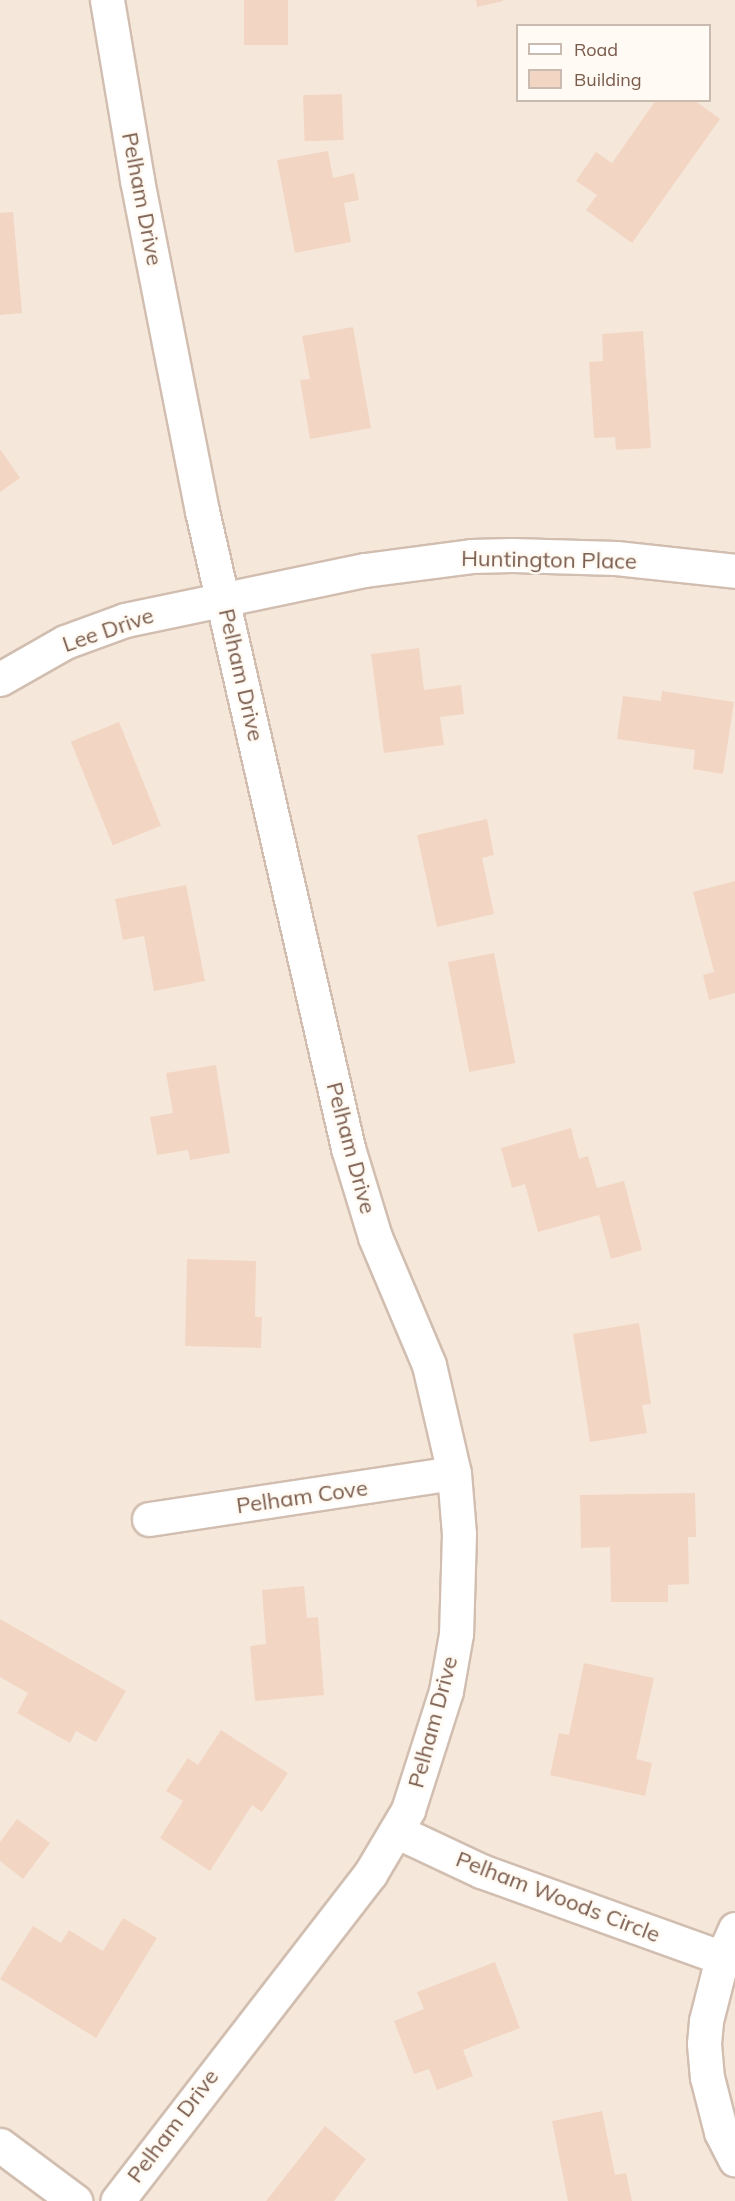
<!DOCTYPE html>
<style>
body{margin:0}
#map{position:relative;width:735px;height:2201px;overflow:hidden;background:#fdf6ec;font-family:Mulish,sans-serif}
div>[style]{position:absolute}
.residential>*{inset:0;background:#f5e8da}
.building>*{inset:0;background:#f3d5c3;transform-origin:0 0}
.roads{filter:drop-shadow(2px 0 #d1beb0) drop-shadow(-2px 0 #d1beb0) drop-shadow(0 2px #d1beb0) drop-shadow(0 -2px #d1beb0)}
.minor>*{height:33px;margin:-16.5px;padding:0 16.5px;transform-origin:16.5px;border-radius:16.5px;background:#fff}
span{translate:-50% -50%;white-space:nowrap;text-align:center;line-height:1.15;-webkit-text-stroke:5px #fffaf3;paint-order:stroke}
.street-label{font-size:22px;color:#7a5c4d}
.legend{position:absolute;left:516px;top:24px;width:195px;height:78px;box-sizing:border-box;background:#fffaf3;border:2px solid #cabbb1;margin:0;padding:8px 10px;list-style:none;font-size:18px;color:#7a5c4d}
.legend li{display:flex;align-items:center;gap:12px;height:30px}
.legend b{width:30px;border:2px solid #cabbb1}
</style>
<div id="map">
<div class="residential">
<div style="clip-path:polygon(evenodd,0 0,735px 0,735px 2201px,0 2201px,0 0,518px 26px,710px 26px,710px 100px,518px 100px,518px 26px)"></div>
</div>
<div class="building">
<div style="left:244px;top:0;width:44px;height:45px"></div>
<div style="clip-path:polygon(476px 0,503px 0,503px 1px,477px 7px)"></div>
<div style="left:342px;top:94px;width:46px;height:39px;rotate:88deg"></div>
<div style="clip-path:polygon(656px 100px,694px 100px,720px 119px,632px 243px,586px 210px,597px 195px,576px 181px,596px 152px,612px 163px)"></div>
<div style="clip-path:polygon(328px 151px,333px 178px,354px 173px,359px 200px,344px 203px,351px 242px,295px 253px,277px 160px)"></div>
<div style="clip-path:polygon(13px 212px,22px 313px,0 315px,0 213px)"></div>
<div style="clip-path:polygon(353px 327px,371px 428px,310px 439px,300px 380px,310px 379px,302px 336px)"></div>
<div style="clip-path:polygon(643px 331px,651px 448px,616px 450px,615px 437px,594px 438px,589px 362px,603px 361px,602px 334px)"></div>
<div style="clip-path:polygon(0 449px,20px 478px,0 492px)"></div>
<div style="clip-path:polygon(419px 648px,424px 690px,461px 685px,464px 714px,440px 717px,444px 745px,384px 753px,371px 654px)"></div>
<div style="clip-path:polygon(662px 691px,734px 702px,723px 774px,693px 769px,695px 750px,617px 739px,623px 696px,661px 701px)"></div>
<div style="left:119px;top:722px;width:112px;height:52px;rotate:68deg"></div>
<div style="clip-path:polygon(487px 819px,494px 855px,482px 858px,494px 914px,437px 927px,417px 835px)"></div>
<div style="clip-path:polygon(735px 881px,735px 993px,709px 1000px,703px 975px,714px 972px,693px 892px)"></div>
<div style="clip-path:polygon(186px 885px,205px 981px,154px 991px,144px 936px,123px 940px,115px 899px)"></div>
<div style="left:494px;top:953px;width:112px;height:47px;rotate:79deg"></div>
<div style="clip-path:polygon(216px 1065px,230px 1153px,190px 1160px,188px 1150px,157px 1155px,150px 1117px,173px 1113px,166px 1073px)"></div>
<div style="clip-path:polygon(571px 1128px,579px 1159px,588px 1156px,597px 1188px,624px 1181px,642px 1250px,611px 1259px,599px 1215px,538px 1232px,525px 1184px,512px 1188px,501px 1148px)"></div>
<div style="clip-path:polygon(187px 1259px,256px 1261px,255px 1317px,262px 1317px,261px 1348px,185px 1346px)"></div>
<div style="clip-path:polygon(639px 1323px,651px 1404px,642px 1405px,647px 1433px,590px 1442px,573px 1334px)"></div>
<div style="clip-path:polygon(695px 1493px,696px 1537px,688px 1537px,689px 1584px,668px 1585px,668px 1602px,611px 1602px,610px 1547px,581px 1548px,580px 1495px)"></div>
<div style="clip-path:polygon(304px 1586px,307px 1618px,318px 1617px,324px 1695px,255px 1701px,250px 1646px,266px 1644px,262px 1590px)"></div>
<div style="clip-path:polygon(0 1619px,126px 1691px,96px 1742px,76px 1731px,70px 1743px,17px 1713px,28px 1693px,0 1677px)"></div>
<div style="clip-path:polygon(584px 1663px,654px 1678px,636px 1759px,652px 1763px,645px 1796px,550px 1775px,559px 1733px,569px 1735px)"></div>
<div style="clip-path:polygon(221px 1730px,288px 1773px,262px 1812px,252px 1805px,210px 1871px,160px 1838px,183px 1801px,166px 1791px,188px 1758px,198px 1765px)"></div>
<div style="clip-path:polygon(17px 1819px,50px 1843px,23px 1879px,0 1861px,0 1842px)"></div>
<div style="clip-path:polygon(123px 1918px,157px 1938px,96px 2038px,0 1979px,33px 1926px,61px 1943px,69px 1930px,103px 1951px)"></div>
<div style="clip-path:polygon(495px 1962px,520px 2028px,463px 2050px,473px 2076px,437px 2090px,429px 2069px,414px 2074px,394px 2021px,424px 2009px,417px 1992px)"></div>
<div style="clip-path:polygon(602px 2111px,615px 2175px,626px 2173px,632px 2201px,568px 2201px,552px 2121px)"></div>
<div style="clip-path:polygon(325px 2126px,366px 2159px,334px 2201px,266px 2201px)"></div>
</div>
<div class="roads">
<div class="minor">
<div style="left:107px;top:0;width:182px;rotate:80.5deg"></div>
<div style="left:137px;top:180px;width:337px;rotate:78.9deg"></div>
<div style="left:202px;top:511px;width:654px;rotate:77.09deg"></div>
<div style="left:348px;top:1148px;width:93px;rotate:73.1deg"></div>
<div style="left:375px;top:1237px;width:139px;rotate:67.1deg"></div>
<div style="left:429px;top:1365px;width:111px;rotate:77deg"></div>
<div style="left:454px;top:1473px;width:61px;rotate:85.3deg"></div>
<div style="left:459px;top:1534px;width:100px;rotate:91.7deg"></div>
<div style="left:456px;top:1634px;width:58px;rotate:100deg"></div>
<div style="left:446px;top:1691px;width:125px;rotate:107.7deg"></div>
<div style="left:408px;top:1810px;width:74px;rotate:120.7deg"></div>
<div style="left:370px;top:1874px;width:413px;rotate:127.7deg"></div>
<div style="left:0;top:679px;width:75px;rotate:-29.6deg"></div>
<div style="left:65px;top:642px;width:64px;rotate:-20.1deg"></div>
<div style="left:125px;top:620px;width:245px;rotate:-11.8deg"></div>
<div style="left:365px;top:570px;width:107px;rotate:-7.5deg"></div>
<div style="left:471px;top:556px;width:41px;rotate:-1.4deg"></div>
<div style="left:512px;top:555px;width:104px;rotate:1.7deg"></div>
<div style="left:616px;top:558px;width:120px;rotate:6.2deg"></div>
<div style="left:149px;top:1519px;width:308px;rotate:-8.6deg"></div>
<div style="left:396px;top:1831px;width:94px;rotate:25.2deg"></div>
<div style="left:481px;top:1871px;width:256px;rotate:19.8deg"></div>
<div style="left:735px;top:1929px;width:32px;rotate:114deg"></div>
<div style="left:722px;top:1958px;width:65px;rotate:104.3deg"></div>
<div style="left:706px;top:2021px;width:23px;rotate:95deg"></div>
<div style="left:704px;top:2044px;width:33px;rotate:85deg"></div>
<div style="left:707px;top:2077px;width:57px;rotate:75.7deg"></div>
<div style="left:721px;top:2132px;width:31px;rotate:63deg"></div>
<div style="left:0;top:2145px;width:94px;rotate:36.7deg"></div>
</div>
</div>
<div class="street-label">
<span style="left:142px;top:199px;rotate:79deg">Pelham Drive</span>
<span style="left:549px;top:560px;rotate:1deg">Huntington Place</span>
<span style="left:108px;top:630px;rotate:-19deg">Lee Drive</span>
<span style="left:241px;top:675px;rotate:77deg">Pelham Drive</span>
<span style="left:351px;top:1148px;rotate:75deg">Pelham Drive</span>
<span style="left:302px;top:1497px;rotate:-8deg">Pelham Cove</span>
<span style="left:433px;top:1722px;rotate:-75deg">Pelham Drive</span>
<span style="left:558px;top:1897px;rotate:21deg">Pelham Woods Circle</span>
<span style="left:173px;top:2126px;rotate:-53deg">Pelham Drive</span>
</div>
<ul class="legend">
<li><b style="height:8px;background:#fff"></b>Road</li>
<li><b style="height:16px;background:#f3d5c3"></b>Building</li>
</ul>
</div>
